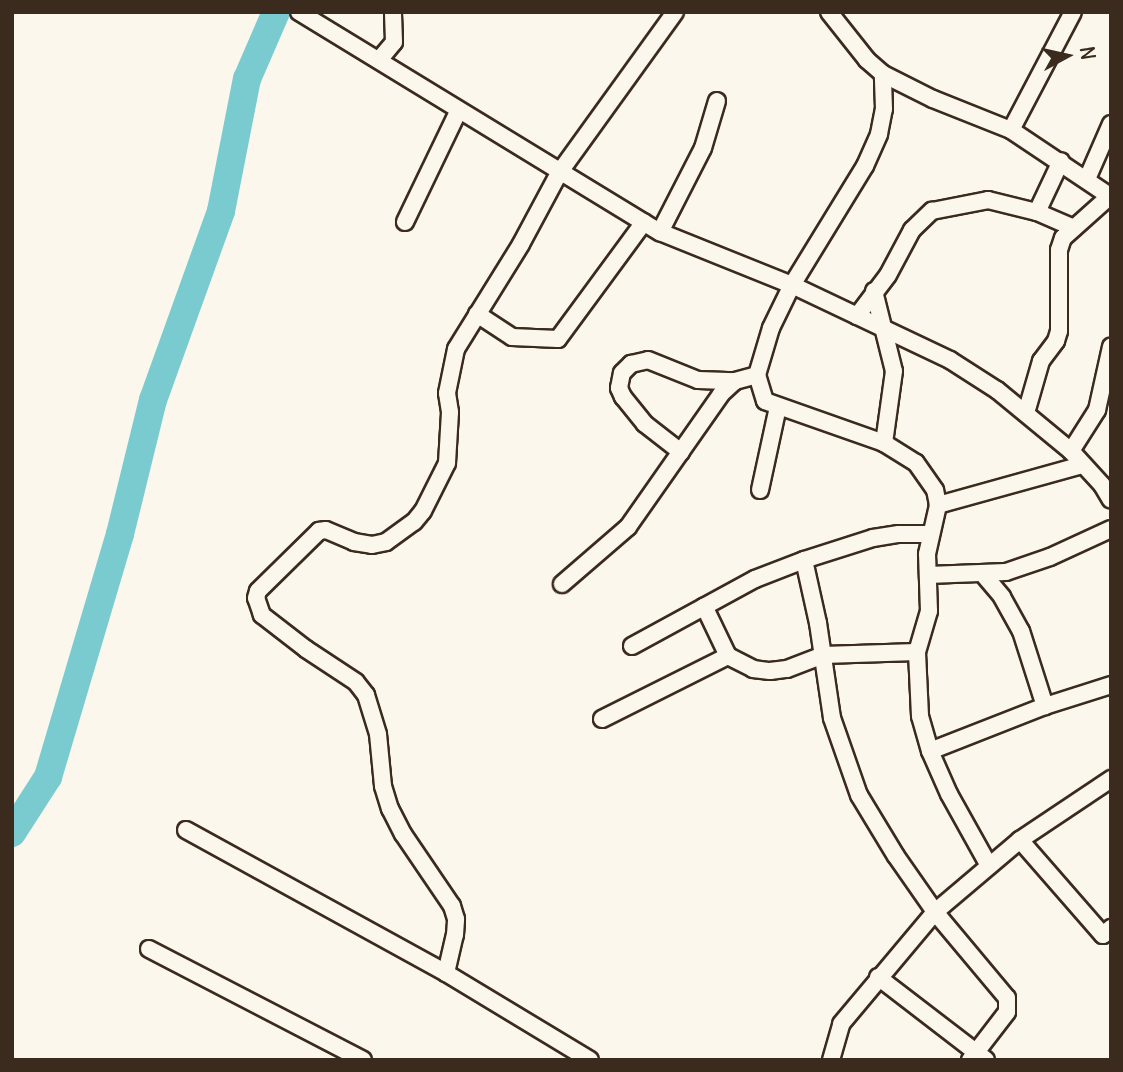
<!DOCTYPE html>
<style>
body{margin:0}
#map{position:relative;width:1123px;height:1072px;overflow:hidden;background:#fbf7ec;font-family:Delius,sans-serif}
div>[style]{position:absolute}
.river>*{height:28px;margin:-14px;padding:0 14px;transform-origin:14px;border-radius:14px;background:#79cbd0}
.roads{filter:drop-shadow(2px 0 #3b2a1e) drop-shadow(-2px 0 #3b2a1e) drop-shadow(0 2px #3b2a1e) drop-shadow(0 -2px #3b2a1e)}
.minor>*{height:16px;margin:-8px;padding:0 8px;transform-origin:8px;border-radius:8px;background:#fbf7ec}
span{translate:-50% -50%;white-space:nowrap;text-align:center;line-height:1.15;-webkit-text-stroke:5px #fbf7ec;paint-order:stroke}
.frame{position:absolute;inset:0;border:14px solid #3b2a1e;pointer-events:none}
.north{position:absolute;left:1032px;top:21px;width:70px;height:70px;-webkit-text-stroke:5px #fbf7ec;paint-order:stroke;rotate:82deg;font-size:19px;font-weight:700;line-height:28px;text-align:center;color:#3b2a1e}
.north::after{content:'';display:block;margin:auto;width:24px;height:32px;background:#3b2a1e;clip-path:polygon(50% 0,100% 100%,50% 72%,0 100%)}
</style>
<div id="map">
<div class="river">
<div style="left:12px;top:833px;width:67px;rotate:-57.3deg"></div>
<div style="left:48px;top:777px;width:253px;rotate:-73.5deg"></div>
<div style="left:120px;top:534px;width:138px;rotate:-76.2deg"></div>
<div style="left:153px;top:400px;width:201px;rotate:-70.2deg"></div>
<div style="left:221px;top:211px;width:135px;rotate:-78.9deg"></div>
<div style="left:247px;top:79px;width:73px;rotate:-66.6deg"></div>
</div>
<div class="roads">
<div class="minor">
<div style="left:299px;top:12px;width:423px;rotate:31.4deg"></div>
<div style="left:660px;top:232px;width:142px;rotate:21.9deg"></div>
<div style="left:792px;top:285px;width:140px;rotate:-58.5deg"></div>
<div style="left:865px;top:166px;width:35px;rotate:-66deg"></div>
<div style="left:879px;top:134px;width:25px;rotate:-79deg"></div>
<div style="left:884px;top:109px;width:35px;rotate:-92deg"></div>
<div style="left:829px;top:12px;width:61px;rotate:51.6deg"></div>
<div style="left:867px;top:60px;width:21px;rotate:41deg"></div>
<div style="left:883px;top:74px;width:56px;rotate:26.6deg"></div>
<div style="left:933px;top:99px;width:84px;rotate:21.7deg"></div>
<div style="left:1011px;top:130px;width:120px;rotate:33.8deg"></div>
<div style="left:379px;top:60px;width:23px;rotate:-50deg"></div>
<div style="left:394px;top:42px;width:30px;rotate:-92deg"></div>
<div style="left:1011px;top:130px;width:133px;rotate:-62.3deg"></div>
<div style="left:1087px;top:179px;width:60px;rotate:-66.4deg"></div>
<div style="left:1037px;top:212px;width:56px;rotate:-64.8deg"></div>
<div style="left:405px;top:222px;width:124px;rotate:-64.3deg"></div>
<div style="left:660px;top:232px;width:94px;rotate:-62.9deg"></div>
<div style="left:703px;top:148px;width:49px;rotate:-73.4deg"></div>
<div style="left:874px;top:291px;width:82px;rotate:76deg"></div>
<div style="left:894px;top:371px;width:73px;rotate:97.9deg"></div>
<div style="left:477px;top:314px;width:42px;rotate:33.3deg"></div>
<div style="left:512px;top:337px;width:46px;rotate:2.5deg"></div>
<div style="left:558px;top:339px;width:145px;rotate:-53.7deg"></div>
<div style="left:857px;top:316px;width:51px;rotate:-52.9deg"></div>
<div style="left:888px;top:275px;width:51px;rotate:-61.9deg"></div>
<div style="left:912px;top:230px;width:28px;rotate:-44deg"></div>
<div style="left:932px;top:211px;width:57px;rotate:-11.1deg"></div>
<div style="left:988px;top:200px;width:50px;rotate:13.8deg"></div>
<div style="left:1037px;top:212px;width:40px;rotate:23.4deg"></div>
<div style="left:1026px;top:413px;width:54px;rotate:-73.9deg"></div>
<div style="left:1041px;top:361px;width:25px;rotate:-53deg"></div>
<div style="left:1056px;top:341px;width:10px;rotate:-73deg"></div>
<div style="left:1059px;top:331px;width:81px;rotate:-90deg"></div>
<div style="left:1059px;top:250px;width:13px;rotate:-72deg"></div>
<div style="left:1063px;top:238px;width:63px;rotate:-41.8deg"></div>
<div style="left:1071px;top:451px;width:49px;rotate:-57.6deg"></div>
<div style="left:1097px;top:410px;width:65px;rotate:-77.5deg"></div>
<div style="left:681px;top:452px;width:46px;rotate:-142.1deg"></div>
<div style="left:645px;top:424px;width:35px;rotate:-129deg"></div>
<div style="left:623px;top:397px;width:10px;rotate:-114deg"></div>
<div style="left:619px;top:388px;width:15px;rotate:-79deg"></div>
<div style="left:622px;top:373px;width:13px;rotate:-45deg"></div>
<div style="left:631px;top:364px;width:17px;rotate:-13deg"></div>
<div style="left:648px;top:360px;width:54px;rotate:21.8deg"></div>
<div style="left:698px;top:380px;width:37px;rotate:2deg"></div>
<div style="left:760px;top:490px;width:85px;rotate:-77.8deg"></div>
<div style="left:938px;top:505px;width:149px;rotate:-15.5deg"></div>
<div style="left:804px;top:560px;width:65px;rotate:77.5deg"></div>
<div style="left:818px;top:623px;width:96px;rotate:81.6deg"></div>
<div style="left:832px;top:718px;width:82px;rotate:70.7deg"></div>
<div style="left:859px;top:795px;width:71px;rotate:58.8deg"></div>
<div style="left:896px;top:856px;width:68px;rotate:55.1deg"></div>
<div style="left:935px;top:912px;width:112px;rotate:50.1deg"></div>
<div style="left:1007px;top:998px;width:14px;rotate:90deg"></div>
<div style="left:1007px;top:1012px;width:61px;rotate:127.6deg"></div>
<div style="left:983px;top:574px;width:30px;rotate:50deg"></div>
<div style="left:1002px;top:597px;width:39px;rotate:61deg"></div>
<div style="left:1021px;top:631px;width:79px;rotate:72.3deg"></div>
<div style="left:928px;top:575px;width:78px;rotate:-2.2deg"></div>
<div style="left:1006px;top:572px;width:46px;rotate:-18.8deg"></div>
<div style="left:1050px;top:557px;width:67px;rotate:-24.7deg"></div>
<div style="left:562px;top:584px;width:87px;rotate:-40.8deg"></div>
<div style="left:628px;top:527px;width:162px;rotate:-55deg"></div>
<div style="left:721px;top:394px;width:19px;rotate:-43deg"></div>
<div style="left:735px;top:381px;width:23px;rotate:-15deg"></div>
<div style="left:632px;top:646px;width:140px;rotate:-28.6deg"></div>
<div style="left:755px;top:579px;width:53px;rotate:-21.2deg"></div>
<div style="left:804px;top:560px;width:72px;rotate:-17.7deg"></div>
<div style="left:873px;top:538px;width:26px;rotate:-9deg"></div>
<div style="left:899px;top:534px;width:31px"></div>
<div style="left:728px;top:656px;width:28px;rotate:27deg"></div>
<div style="left:753px;top:669px;width:17px;rotate:7deg"></div>
<div style="left:770px;top:671px;width:17px;rotate:-7deg"></div>
<div style="left:787px;top:669px;width:39px;rotate:-21deg"></div>
<div style="left:823px;top:655px;width:94px;rotate:-1.8deg"></div>
<div style="left:602px;top:719px;width:141px;rotate:-26.6deg"></div>
<div style="left:728px;top:656px;width:55px;rotate:-115.6deg"></div>
<div style="left:930px;top:751px;width:123px;rotate:-21.4deg"></div>
<div style="left:1045px;top:706px;width:69px;rotate:-17.7deg"></div>
<div style="left:186px;top:830px;width:297px;rotate:28.8deg"></div>
<div style="left:446px;top:973px;width:168px;rotate:31.1deg"></div>
<div style="left:1020px;top:840px;width:126px;rotate:48.9deg"></div>
<div style="left:1103px;top:935px;width:11px;rotate:-41deg"></div>
<div style="left:988px;top:864px;width:80px;rotate:-119.1deg"></div>
<div style="left:949px;top:794px;width:47px;rotate:-113.8deg"></div>
<div style="left:930px;top:751px;width:36px;rotate:-106deg"></div>
<div style="left:920px;top:716px;width:64px;rotate:-92.7deg"></div>
<div style="left:917px;top:652px;width:43px;rotate:-73.7deg"></div>
<div style="left:929px;top:611px;width:57px;rotate:-92deg"></div>
<div style="left:927px;top:554px;width:50px;rotate:-77.3deg"></div>
<div style="left:938px;top:505px;width:15px;rotate:-101deg"></div>
<div style="left:935px;top:490px;width:33px;rotate:-125deg"></div>
<div style="left:916px;top:463px;width:38px;rotate:-148deg"></div>
<div style="left:884px;top:443px;width:126px;rotate:-160.6deg"></div>
<div style="left:765px;top:401px;width:27px;rotate:-107deg"></div>
<div style="left:757px;top:375px;width:49px;rotate:-73.4deg"></div>
<div style="left:771px;top:328px;width:48px;rotate:-64deg"></div>
<div style="left:792px;top:285px;width:175px;rotate:25.4deg"></div>
<div style="left:950px;top:360px;width:56px;rotate:32.6deg"></div>
<div style="left:997px;top:390px;width:96px;rotate:39.5deg"></div>
<div style="left:1071px;top:451px;width:46px;rotate:47.6deg"></div>
<div style="left:1102px;top:485px;width:17px;rotate:59deg"></div>
<div style="left:149px;top:949px;width:241px;rotate:27.4deg"></div>
<div style="left:446px;top:973px;width:39px;rotate:-77deg"></div>
<div style="left:455px;top:935px;width:16px;rotate:-86deg"></div>
<div style="left:456px;top:919px;width:14px;rotate:-107deg"></div>
<div style="left:452px;top:906px;width:87px;rotate:-124.2deg"></div>
<div style="left:403px;top:834px;width:28px;rotate:-117deg"></div>
<div style="left:390px;top:809px;width:24px;rotate:-107deg"></div>
<div style="left:383px;top:786px;width:52px;rotate:-95.5deg"></div>
<div style="left:378px;top:734px;width:41px;rotate:-107.1deg"></div>
<div style="left:366px;top:695px;width:16px;rotate:-128deg"></div>
<div style="left:356px;top:682px;width:60px;rotate:-146.6deg"></div>
<div style="left:306px;top:649px;width:56px;rotate:-142.3deg"></div>
<div style="left:262px;top:615px;width:18px;rotate:-109deg"></div>
<div style="left:256px;top:598px;width:7px;rotate:-74deg"></div>
<div style="left:258px;top:591px;width:86px;rotate:-44.5deg"></div>
<div style="left:319px;top:531px;width:7px;rotate:-8deg"></div>
<div style="left:326px;top:530px;width:30px;rotate:23deg"></div>
<div style="left:354px;top:542px;width:18px;rotate:9deg"></div>
<div style="left:372px;top:545px;width:14px;rotate:-12deg"></div>
<div style="left:386px;top:542px;width:34px;rotate:-36deg"></div>
<div style="left:414px;top:522px;width:14px;rotate:-51deg"></div>
<div style="left:423px;top:511px;width:54px;rotate:-63.4deg"></div>
<div style="left:447px;top:463px;width:51px;rotate:-86.6deg"></div>
<div style="left:450px;top:412px;width:19px;rotate:-99deg"></div>
<div style="left:447px;top:393px;width:45px;rotate:-78.4deg"></div>
<div style="left:456px;top:349px;width:123px;rotate:-58.2deg"></div>
<div style="left:521px;top:244px;width:81px;rotate:-61.8deg"></div>
<div style="left:559px;top:173px;width:198px;rotate:-54.2deg"></div>
<div style="left:878px;top:977px;width:136px;rotate:37.5deg"></div>
<div style="left:831px;top:1060px;width:37px;rotate:-74deg"></div>
<div style="left:841px;top:1024px;width:146px;rotate:-50deg"></div>
<div style="left:935px;top:912px;width:111px;rotate:-40.3deg"></div>
<div style="left:1020px;top:840px;width:110px;rotate:-33.8deg"></div>
</div>
</div>
<div class="frame"></div>
<div class="north">N</div>
</div>
